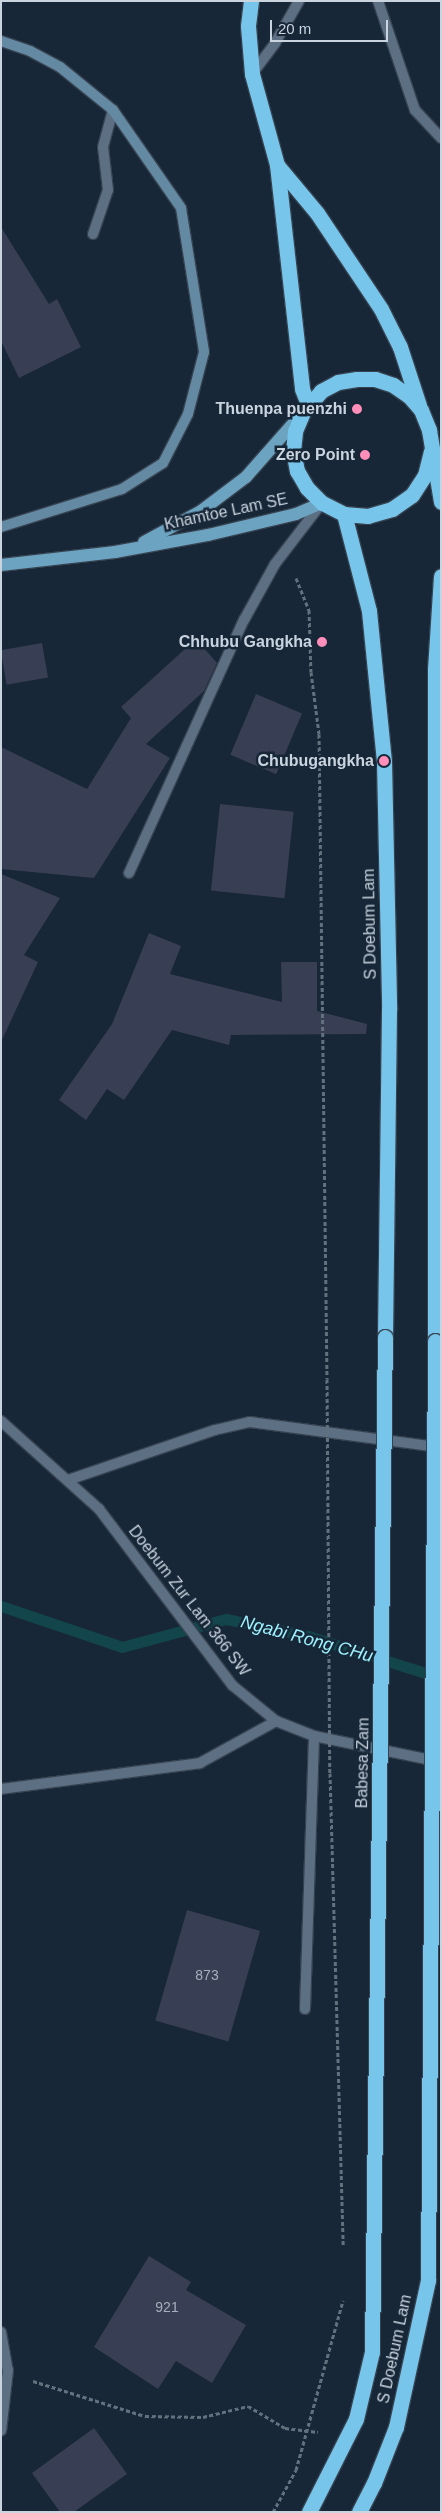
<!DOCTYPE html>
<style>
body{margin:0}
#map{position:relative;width:442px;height:2513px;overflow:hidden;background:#172737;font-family:Helvetica,sans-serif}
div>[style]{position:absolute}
.stream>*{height:11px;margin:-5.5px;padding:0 5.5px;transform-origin:5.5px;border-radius:5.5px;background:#13454c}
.building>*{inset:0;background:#383e54;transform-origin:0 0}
.path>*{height:3px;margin-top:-1.5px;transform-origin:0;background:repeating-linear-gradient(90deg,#63717f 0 4px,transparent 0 6.5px)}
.roads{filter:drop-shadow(1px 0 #364250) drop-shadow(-1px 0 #364250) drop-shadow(0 1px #364250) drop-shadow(0 -1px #364250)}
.lane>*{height:10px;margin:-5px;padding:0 5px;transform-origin:5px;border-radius:5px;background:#5c6f83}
.street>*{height:10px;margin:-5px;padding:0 5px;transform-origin:5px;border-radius:5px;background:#5c6f83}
.secondary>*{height:10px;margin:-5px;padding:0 5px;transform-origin:5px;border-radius:5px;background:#6489a2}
.primary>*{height:12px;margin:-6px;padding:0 6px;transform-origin:6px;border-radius:6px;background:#6ca3c1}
.highway>*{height:15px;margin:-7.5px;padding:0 7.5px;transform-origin:7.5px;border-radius:7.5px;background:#77c5ea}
.path-bridge>*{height:3px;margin-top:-1.5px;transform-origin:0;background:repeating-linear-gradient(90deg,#63717f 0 4px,transparent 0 6.5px)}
.bridges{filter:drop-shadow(1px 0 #364250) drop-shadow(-1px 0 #364250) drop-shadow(0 1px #364250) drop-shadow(0 -1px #364250)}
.highway-bridge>*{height:15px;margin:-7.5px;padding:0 7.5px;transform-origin:7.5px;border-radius:7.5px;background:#77c5ea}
.dots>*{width:14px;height:14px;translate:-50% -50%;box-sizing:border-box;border:2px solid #172737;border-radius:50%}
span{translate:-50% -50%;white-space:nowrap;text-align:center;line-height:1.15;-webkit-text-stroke:5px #172737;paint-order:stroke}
.number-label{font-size:14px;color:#a5aebc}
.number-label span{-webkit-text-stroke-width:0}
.poi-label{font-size:16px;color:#c9d4df;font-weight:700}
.right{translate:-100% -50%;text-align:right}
.street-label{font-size:16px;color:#c9d4df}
.water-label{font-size:18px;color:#9df1fe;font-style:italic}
.frame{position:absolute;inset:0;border:2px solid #c9d4df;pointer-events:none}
.scale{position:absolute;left:270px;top:20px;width:118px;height:22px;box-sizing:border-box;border:2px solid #c9d4df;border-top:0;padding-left:6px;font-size:15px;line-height:18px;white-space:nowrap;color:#c9d4df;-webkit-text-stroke:4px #172737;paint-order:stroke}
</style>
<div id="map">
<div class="stream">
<div style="left:1px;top:1606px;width:128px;rotate:18.7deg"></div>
<div style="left:122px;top:1647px;width:108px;rotate:-15.1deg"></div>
<div style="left:226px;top:1619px;width:84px;rotate:11.7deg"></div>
<div style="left:308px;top:1636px;width:139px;rotate:17.5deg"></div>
</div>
<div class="building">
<div style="clip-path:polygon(1px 227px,49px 304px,57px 299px,81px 347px,19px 378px,1px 341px)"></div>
<div style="clip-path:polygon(196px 639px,217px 663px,204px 691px,146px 744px,170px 758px,94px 878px,1px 869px,1px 747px,87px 789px,131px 718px,121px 707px)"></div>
<div style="left:42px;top:643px;width:35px;height:42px;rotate:80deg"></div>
<div style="left:256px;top:694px;width:50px;height:66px;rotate:23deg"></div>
<div style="left:220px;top:804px;width:74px;height:87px;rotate:6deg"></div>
<div style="clip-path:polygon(1px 874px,60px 898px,24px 955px,38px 962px,1px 1042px)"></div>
<div style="clip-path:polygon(149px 933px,181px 946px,170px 974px,282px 1002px,281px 962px,317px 962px,317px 1011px,367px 1024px,366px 1034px,231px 1035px,229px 1045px,172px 1030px,124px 1100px,107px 1089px,86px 1120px,59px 1100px,112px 1024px)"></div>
<div style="left:187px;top:1910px;width:76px;height:115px;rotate:16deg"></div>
<div style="clip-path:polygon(149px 2256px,191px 2282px,186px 2290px,246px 2325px,212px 2383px,176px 2361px,158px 2389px,94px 2347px)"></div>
<div style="clip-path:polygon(94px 2428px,127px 2474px,74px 2512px,60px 2512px,32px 2473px)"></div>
</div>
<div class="path">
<div style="left:296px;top:578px;width:35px;rotate:68deg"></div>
<div style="left:309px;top:610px;width:62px;rotate:88.2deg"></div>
<div style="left:311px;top:672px;width:63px;rotate:82.6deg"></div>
<div style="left:319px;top:734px;width:645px;rotate:89.29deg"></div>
<div style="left:33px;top:2381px;width:117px;rotate:17.4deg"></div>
<div style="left:145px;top:2416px;width:58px;rotate:1deg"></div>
<div style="left:203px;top:2417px;width:46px;rotate:-13.7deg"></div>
<div style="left:248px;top:2406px;width:43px;rotate:30.7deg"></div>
<div style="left:285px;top:2428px;width:33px;rotate:7deg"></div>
</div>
<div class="roads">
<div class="lane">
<div style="left:93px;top:234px;width:46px;rotate:-71.2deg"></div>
<div style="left:108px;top:190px;width:43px;rotate:-96.6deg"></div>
<div style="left:103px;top:147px;width:38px;rotate:-75deg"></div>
<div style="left:129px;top:873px;width:278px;rotate:-65.6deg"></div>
<div style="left:244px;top:620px;width:64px;rotate:-61deg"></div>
<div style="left:275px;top:564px;width:76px;rotate:-52.5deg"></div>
<div style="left:68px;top:1480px;width:155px;rotate:-18.8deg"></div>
<div style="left:215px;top:1430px;width:36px;rotate:-13deg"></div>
<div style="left:250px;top:1422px;width:190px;rotate:7.6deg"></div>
<div style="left:1px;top:1789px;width:201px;rotate:-7.4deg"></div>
<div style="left:200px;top:1763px;width:87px;rotate:-28.9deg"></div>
<div style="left:305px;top:2009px;width:273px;rotate:-88.1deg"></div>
</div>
<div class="street">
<div style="left:378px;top:1px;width:115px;rotate:71.3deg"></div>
<div style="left:415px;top:110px;width:38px;rotate:47deg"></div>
<div style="left:252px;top:74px;width:39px;rotate:-53deg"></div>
<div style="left:275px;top:43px;width:48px;rotate:-60.3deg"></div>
<div style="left:1px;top:1421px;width:132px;rotate:41.9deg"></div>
<div style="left:99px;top:1509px;width:221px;rotate:52.9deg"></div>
<div style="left:232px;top:1685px;width:57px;rotate:39.3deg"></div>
<div style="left:276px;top:1721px;width:41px;rotate:21.5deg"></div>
<div style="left:314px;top:1736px;width:130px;rotate:11.6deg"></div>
<div style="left:1px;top:2332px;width:39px;rotate:80deg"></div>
<div style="left:8px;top:2370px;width:61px;rotate:96.5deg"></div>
</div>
<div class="secondary">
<div style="left:1px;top:41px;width:31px;rotate:19deg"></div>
<div style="left:30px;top:51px;width:34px;rotate:28deg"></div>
<div style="left:60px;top:67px;width:68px;rotate:39.1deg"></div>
<div style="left:113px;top:110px;width:119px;rotate:55.2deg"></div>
<div style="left:181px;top:208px;width:146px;rotate:80.9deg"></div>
<div style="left:204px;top:352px;width:64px;rotate:104.5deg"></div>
<div style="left:188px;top:414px;width:55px;rotate:117deg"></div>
<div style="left:163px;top:463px;width:49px;rotate:147.6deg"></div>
<div style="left:122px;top:489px;width:127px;rotate:162.6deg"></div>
</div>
<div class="primary">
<div style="left:144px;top:542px;width:65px;rotate:-28.5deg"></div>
<div style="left:201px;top:511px;width:56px;rotate:-37.1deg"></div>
<div style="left:246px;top:477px;width:79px;rotate:-48.6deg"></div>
<div style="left:1px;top:565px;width:115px;rotate:-6.5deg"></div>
<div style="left:115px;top:552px;width:95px;rotate:-10.4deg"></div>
<div style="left:208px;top:535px;width:90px;rotate:-13.4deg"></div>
<div style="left:296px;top:514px;width:28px;rotate:-23deg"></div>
</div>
<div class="highway">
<div style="left:251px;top:1px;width:25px;rotate:97deg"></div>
<div style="left:248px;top:26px;width:48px;rotate:85.2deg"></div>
<div style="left:252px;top:74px;width:94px;rotate:74.6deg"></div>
<div style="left:277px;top:165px;width:225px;rotate:83.6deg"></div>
<div style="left:302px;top:389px;width:16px;rotate:68deg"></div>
<div style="left:277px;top:165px;width:62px;rotate:50.2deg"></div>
<div style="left:317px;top:213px;width:115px;rotate:56.3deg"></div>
<div style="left:381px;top:309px;width:42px;rotate:63.4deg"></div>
<div style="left:400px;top:347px;width:61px;rotate:71.9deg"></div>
<div style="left:431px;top:451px;width:25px;rotate:104deg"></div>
<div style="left:425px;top:475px;width:24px;rotate:123deg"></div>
<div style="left:412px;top:495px;width:24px;rotate:145deg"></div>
<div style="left:392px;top:509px;width:25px;rotate:164deg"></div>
<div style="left:368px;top:516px;width:24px;rotate:-175deg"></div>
<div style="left:344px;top:514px;width:25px;rotate:-153deg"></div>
<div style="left:322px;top:503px;width:21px;rotate:-135deg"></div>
<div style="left:307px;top:488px;width:20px;rotate:-120deg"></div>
<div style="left:297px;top:471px;width:20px;rotate:-101deg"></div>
<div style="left:293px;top:451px;width:20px;rotate:-84deg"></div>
<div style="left:295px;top:431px;width:21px;rotate:-67deg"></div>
<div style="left:303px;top:412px;width:28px;rotate:-49deg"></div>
<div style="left:321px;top:391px;width:19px;rotate:-28deg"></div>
<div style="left:338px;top:382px;width:19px;rotate:-9deg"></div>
<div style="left:357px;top:379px;width:18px"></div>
<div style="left:375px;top:379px;width:19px;rotate:18deg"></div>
<div style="left:393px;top:385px;width:19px;rotate:35deg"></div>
<div style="left:409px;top:396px;width:18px;rotate:49deg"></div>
<div style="left:421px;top:410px;width:22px;rotate:68deg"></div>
<div style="left:429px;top:430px;width:73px;rotate:80.5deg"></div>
<div style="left:344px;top:514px;width:100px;rotate:75.5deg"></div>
<div style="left:369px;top:611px;width:151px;rotate:84.3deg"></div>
<div style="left:384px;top:761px;width:249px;rotate:88.8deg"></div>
<div style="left:389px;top:1010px;width:327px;rotate:90.7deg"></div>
<div style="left:435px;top:1341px;width:672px;rotate:-90deg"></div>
<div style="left:435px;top:669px;width:93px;rotate:-86.3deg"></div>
</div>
</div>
<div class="path-bridge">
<div style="left:327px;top:1379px;width:394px;rotate:89.6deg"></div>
<div style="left:330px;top:1773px;width:473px;rotate:88.4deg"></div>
<div style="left:273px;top:2512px;width:48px;rotate:-61.3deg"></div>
<div style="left:296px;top:2470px;width:176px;rotate:-74.5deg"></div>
</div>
<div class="bridges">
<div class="highway-bridge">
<div style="left:309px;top:2512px;width:104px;rotate:-63.2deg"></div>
<div style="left:356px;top:2419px;width:69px;rotate:-76.6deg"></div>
<div style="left:372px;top:2352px;width:1015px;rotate:-89.27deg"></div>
<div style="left:359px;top:2512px;width:33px;rotate:-63deg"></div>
<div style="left:374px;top:2483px;width:60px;rotate:-68.6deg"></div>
<div style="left:396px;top:2427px;width:150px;rotate:-77.7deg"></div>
<div style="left:428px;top:2280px;width:939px;rotate:-89.57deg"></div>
</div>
</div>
<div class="dots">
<div style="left:357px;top:409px;background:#ff8ebb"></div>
<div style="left:365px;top:455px;background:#ff8ebb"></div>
<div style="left:322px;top:642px;background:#ff8ebb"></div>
<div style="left:384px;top:761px;background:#ff8ebb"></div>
</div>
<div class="number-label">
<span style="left:207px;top:1975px">873</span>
<span style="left:167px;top:2307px">921</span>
</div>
<div class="poi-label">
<span class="right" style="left:347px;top:409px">Thuenpa puenzhi</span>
<span class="right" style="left:355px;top:455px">Zero Point</span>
<span class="right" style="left:312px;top:642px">Chhubu Gangkha</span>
<span class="right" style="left:374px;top:761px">Chubugangkha</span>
</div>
<div class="street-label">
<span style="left:226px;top:512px;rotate:-12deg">Khamtoe Lam SE</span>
<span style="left:370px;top:924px;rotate:-91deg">S Doebum Lam</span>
<span style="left:189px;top:1601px;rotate:52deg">Doebum Zur Lam 366 SW</span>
<span style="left:363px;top:1763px;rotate:-89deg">Babesa Zam</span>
<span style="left:395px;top:2349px;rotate:-78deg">S Doebum Lam</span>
</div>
<div class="water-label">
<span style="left:307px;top:1639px;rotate:15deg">Ngabi Rong CHu</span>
</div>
<div class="frame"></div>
<div class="scale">20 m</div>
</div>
